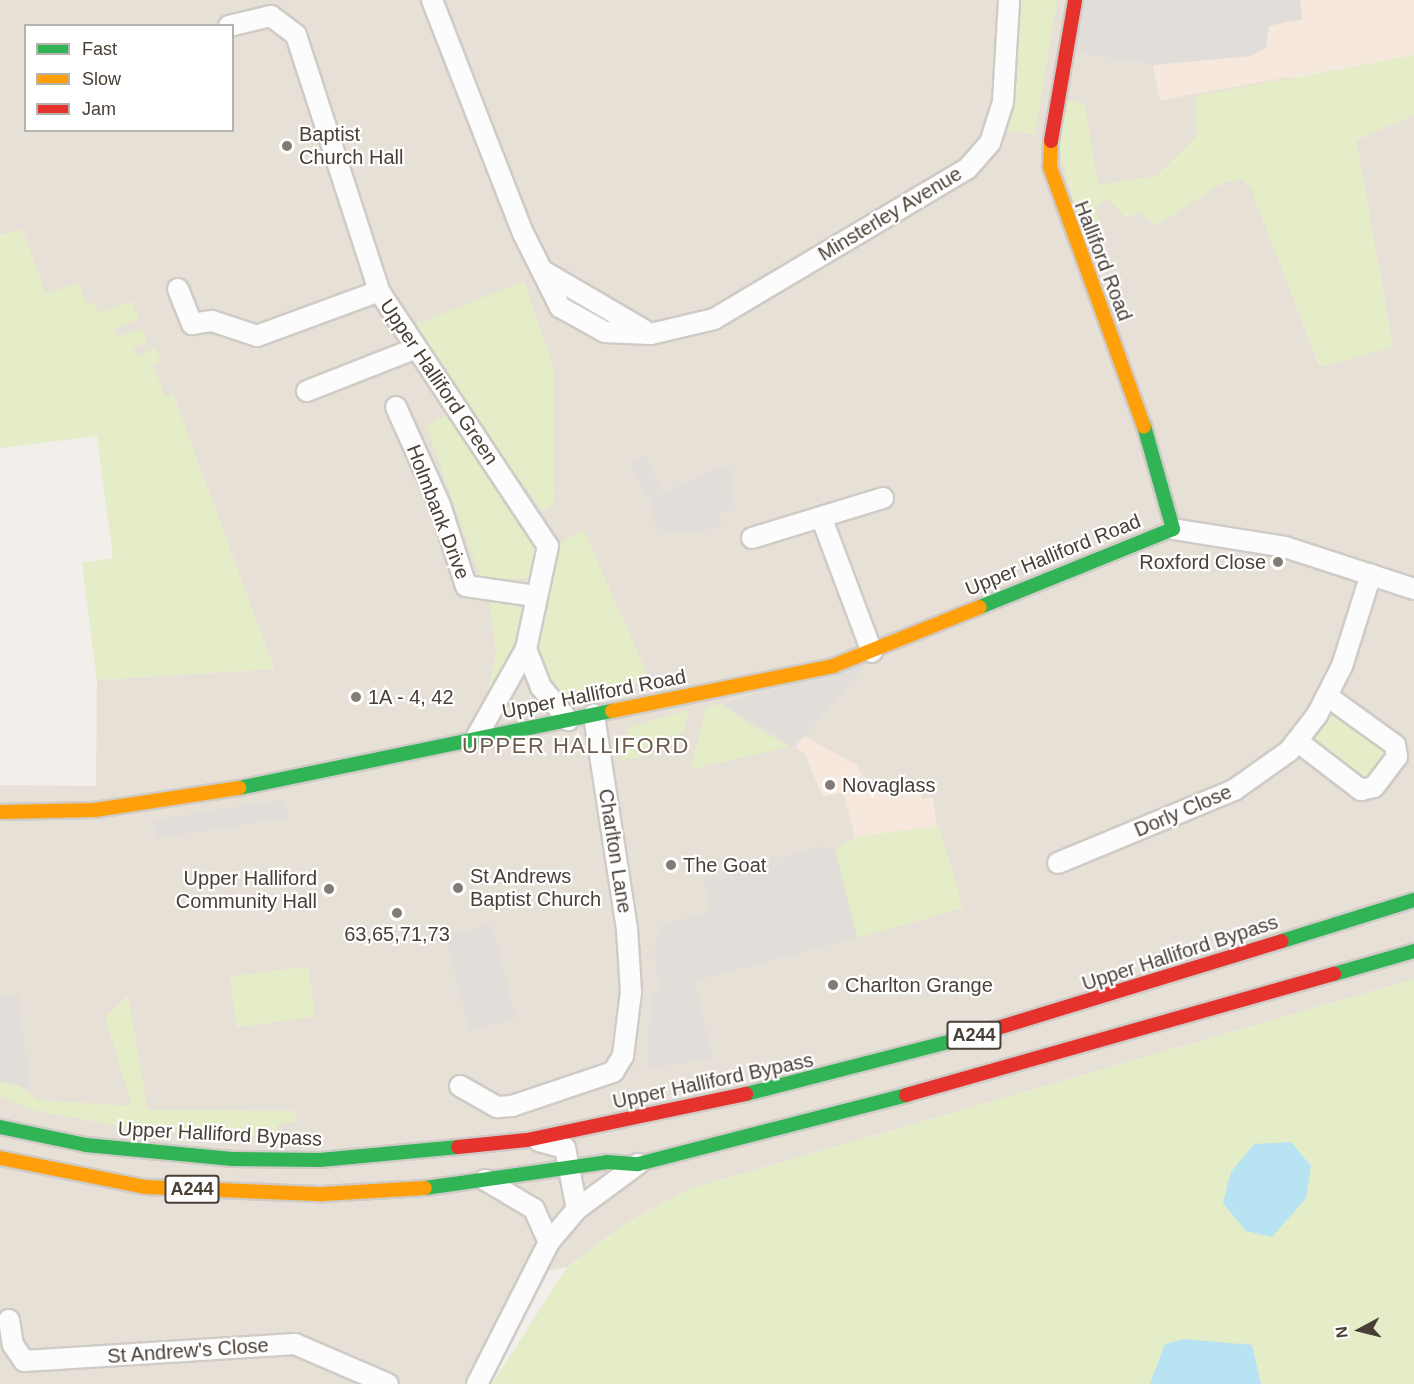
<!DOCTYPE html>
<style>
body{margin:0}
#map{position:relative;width:1414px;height:1384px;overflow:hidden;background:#f2eeea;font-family:Helvetica,sans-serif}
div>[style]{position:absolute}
.residential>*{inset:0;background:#e7e0d7}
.commercial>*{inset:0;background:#f6e8dc}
.green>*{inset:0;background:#e4edc8;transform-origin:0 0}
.parking>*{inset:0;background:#e1deda;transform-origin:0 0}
.water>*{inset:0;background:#b7e3f3}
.roads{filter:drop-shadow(2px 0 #cfcbc6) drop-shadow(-2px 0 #cfcbc6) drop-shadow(0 2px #cfcbc6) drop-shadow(0 -2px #cfcbc6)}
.street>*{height:20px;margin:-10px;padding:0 10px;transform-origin:10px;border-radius:10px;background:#fdfcfc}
.fast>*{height:14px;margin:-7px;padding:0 7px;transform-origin:7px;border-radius:7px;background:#30b455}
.slow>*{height:14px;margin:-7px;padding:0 7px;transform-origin:7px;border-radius:7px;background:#ff9f0a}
.jam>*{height:14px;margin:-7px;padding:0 7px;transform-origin:7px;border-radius:7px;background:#e5322d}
.dots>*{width:16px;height:16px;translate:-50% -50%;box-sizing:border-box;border:3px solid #fff;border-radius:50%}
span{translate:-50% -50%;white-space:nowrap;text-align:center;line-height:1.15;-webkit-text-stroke:4.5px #fff;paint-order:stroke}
.shield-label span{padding:2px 4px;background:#fff;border:2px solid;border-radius:4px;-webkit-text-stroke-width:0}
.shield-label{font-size:18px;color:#493f35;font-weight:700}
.poi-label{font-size:20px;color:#493f35}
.left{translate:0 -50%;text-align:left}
.right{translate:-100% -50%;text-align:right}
.street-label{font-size:20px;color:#493f35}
.quarter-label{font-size:22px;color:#6d5c4b;letter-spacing:1.5px}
.legend{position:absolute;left:24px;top:24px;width:210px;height:108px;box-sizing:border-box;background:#fff;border:2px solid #b6b2ae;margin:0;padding:8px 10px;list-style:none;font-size:18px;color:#493f35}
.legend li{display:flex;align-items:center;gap:12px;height:30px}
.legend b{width:30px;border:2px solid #b6b2ae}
.north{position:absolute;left:1330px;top:1300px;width:60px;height:60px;-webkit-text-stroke:4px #fff;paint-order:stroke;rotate:263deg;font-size:16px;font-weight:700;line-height:24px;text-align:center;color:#493f35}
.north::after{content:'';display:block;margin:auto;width:21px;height:27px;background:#493f35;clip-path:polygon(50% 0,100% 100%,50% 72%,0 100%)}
</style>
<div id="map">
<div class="residential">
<div style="clip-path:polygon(evenodd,0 0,1075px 0,1066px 52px,1153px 65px,1160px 100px,1293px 75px,1251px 187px,1319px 366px,1393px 346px,1356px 140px,1414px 115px,1414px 979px,689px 1189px,623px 1225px,567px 1267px,521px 1276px,477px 1384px,0 1384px,0 785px,96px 786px,97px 680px,274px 669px,173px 394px,97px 436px,22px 229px,0 235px,0 0,26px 26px,232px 26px,232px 130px,26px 130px,26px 26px)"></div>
</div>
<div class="commercial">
<div style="clip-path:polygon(1075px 0,1414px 0,1414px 55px,1160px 100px,1153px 65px,1066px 52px)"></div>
<div style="clip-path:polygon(801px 735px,856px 764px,870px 786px,921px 791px,922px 799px,933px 797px,937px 827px,855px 837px,843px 792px,823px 797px,805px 754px,795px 747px)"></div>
</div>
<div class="green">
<div style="clip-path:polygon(1020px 0,1057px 0,1035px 135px,1007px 130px)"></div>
<div style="clip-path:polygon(1414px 55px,1414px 115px,1356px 140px,1393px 347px,1320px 367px,1250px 187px,1241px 179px,1223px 183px,1155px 226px,1141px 212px,1126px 218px,1108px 199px,1095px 207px,1104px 238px,1086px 249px,1058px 144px,1067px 99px,1085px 105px,1098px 185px,1156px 176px,1197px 136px,1195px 96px)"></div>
<div style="clip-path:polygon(22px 229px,46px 294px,78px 283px,86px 303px,94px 303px,98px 313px,131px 301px,139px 319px,114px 329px,117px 337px,142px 329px,147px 343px,133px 348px,136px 356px,156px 348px,161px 361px,153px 365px,166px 398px,173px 394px,274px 669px,97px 680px,82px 563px,113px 558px,97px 436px,0 448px,0 235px)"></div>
<div style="clip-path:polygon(524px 281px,553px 365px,555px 501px,543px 511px,432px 361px,414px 325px)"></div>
<div style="clip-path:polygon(447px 415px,527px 531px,536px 555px,531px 577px,490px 583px,481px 578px,426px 426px)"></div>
<div style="clip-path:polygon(584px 531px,650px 680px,564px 700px,550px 687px,538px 661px,540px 610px,553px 560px,563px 541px)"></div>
<div style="clip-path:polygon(489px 596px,524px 609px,526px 620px,496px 693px,488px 689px,496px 655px)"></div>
<div style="clip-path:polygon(1327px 696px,1395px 745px,1374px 787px,1297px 741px)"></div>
<div style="clip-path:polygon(722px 704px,749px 724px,790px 747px,691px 769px,706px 708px)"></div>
<div style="clip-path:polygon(688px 710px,685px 730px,642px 757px,622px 760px,620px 744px,630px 727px)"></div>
<div style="clip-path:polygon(939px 826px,963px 908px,857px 938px,835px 850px,855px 837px)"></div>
<div style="left:308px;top:966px;width:51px;height:79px;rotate:82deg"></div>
<div style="clip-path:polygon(1414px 979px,1414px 1384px,492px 1384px,567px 1267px,623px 1225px,689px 1189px)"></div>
<div style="clip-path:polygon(128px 995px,148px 1110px,296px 1111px,296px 1122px,278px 1123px,274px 1137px,205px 1135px,118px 1126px,32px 1110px,0 1096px,0 1081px,20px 1086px,38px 1100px,132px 1106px,105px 1017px)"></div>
</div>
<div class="parking">
<div style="clip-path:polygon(1075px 0,1300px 0,1302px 19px,1269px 26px,1266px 48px,1251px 56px,1153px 65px,1066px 52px)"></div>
<div style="clip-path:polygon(645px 454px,662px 493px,729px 464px,736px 510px,720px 513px,722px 528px,656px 535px,653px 506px,629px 463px)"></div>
<div style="clip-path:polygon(869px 662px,795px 747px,722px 704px)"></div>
<div style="left:285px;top:799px;width:19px;height:134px;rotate:81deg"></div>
<div style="clip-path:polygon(818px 846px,835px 850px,857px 938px,694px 981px,713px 1058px,647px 1069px,651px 995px,659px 992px,654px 951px,660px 925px,710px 911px,703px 881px)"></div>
<div style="left:492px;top:924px;width:98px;height:48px;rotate:76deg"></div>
<div style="clip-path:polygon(18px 994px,30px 1088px,0 1081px,0 997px)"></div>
</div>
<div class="water">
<div style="clip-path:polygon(1291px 1142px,1311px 1166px,1306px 1198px,1272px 1237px,1246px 1231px,1223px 1203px,1231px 1172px,1254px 1144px)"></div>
<div style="clip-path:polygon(1184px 1339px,1252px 1345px,1261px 1384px,1150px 1384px,1165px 1344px)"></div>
</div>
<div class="roads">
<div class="street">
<div style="left:432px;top:0;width:250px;rotate:68.7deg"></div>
<div style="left:523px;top:233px;width:83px;rotate:63.4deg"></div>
<div style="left:560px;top:307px;width:51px;rotate:29.1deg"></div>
<div style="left:605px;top:332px;width:46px;rotate:2.5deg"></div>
<div style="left:651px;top:334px;width:65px;rotate:-13.4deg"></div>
<div style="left:714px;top:319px;width:295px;rotate:-30.7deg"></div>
<div style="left:968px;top:168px;width:33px;rotate:-49deg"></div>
<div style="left:990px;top:143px;width:43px;rotate:-72.4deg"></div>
<div style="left:1003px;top:102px;width:102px;rotate:-86.6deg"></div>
<div style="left:229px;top:26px;width:43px;rotate:-13.4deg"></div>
<div style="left:271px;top:16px;width:31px;rotate:37deg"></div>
<div style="left:296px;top:35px;width:269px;rotate:72deg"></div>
<div style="left:379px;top:291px;width:306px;rotate:56.5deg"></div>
<div style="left:548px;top:546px;width:105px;rotate:102.1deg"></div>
<div style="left:526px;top:649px;width:41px;rotate:68.5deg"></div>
<div style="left:541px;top:687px;width:43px;rotate:50.7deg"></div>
<div style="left:543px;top:271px;width:117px;rotate:30.3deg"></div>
<div style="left:178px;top:289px;width:38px;rotate:68deg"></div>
<div style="left:192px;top:324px;width:20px;rotate:-9deg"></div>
<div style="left:212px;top:321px;width:47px;rotate:18.4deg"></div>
<div style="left:257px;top:336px;width:130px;rotate:-20.2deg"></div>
<div style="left:307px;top:391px;width:115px;rotate:-21.4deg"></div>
<div style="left:396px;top:407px;width:107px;rotate:65.8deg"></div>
<div style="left:440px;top:505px;width:85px;rotate:72.2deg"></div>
<div style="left:466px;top:586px;width:70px;rotate:8.2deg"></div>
<div style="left:822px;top:519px;width:142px;rotate:69.4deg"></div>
<div style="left:1173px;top:529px;width:113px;rotate:9.1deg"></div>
<div style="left:1285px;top:547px;width:136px;rotate:18deg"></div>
<div style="left:752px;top:538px;width:137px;rotate:-17deg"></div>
<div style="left:477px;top:736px;width:100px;rotate:-60.6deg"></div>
<div style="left:1297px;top:741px;width:81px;rotate:37.4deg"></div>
<div style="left:1361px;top:790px;width:13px;rotate:-13deg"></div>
<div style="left:1374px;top:787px;width:38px;rotate:-53deg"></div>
<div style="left:1397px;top:757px;width:12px;rotate:-99deg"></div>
<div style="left:1395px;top:745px;width:84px;rotate:-144.2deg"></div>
<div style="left:1058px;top:863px;width:191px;rotate:-22.5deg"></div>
<div style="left:1234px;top:790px;width:67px;rotate:-35.3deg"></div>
<div style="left:1289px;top:751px;width:46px;rotate:-52.1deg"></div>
<div style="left:1317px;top:715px;width:55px;rotate:-63deg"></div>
<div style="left:1342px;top:666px;width:96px;rotate:-72.5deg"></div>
<div style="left:460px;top:1086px;width:43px;rotate:29.6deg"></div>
<div style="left:497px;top:1107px;width:15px;rotate:-4deg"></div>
<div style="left:512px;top:1106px;width:107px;rotate:-18.6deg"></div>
<div style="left:613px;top:1072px;width:19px;rotate:-58deg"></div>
<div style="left:623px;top:1056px;width:64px;rotate:-82.9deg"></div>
<div style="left:631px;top:992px;width:63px;rotate:-93.6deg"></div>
<div style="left:627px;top:929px;width:217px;rotate:-98.8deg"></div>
<div style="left:539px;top:1141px;width:27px;rotate:15deg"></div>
<div style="left:565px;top:1148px;width:62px;rotate:78.9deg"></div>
<div style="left:485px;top:1180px;width:57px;rotate:30.6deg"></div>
<div style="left:534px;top:1209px;width:36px;rotate:66deg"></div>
<div style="left:9px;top:1320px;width:25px;rotate:81deg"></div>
<div style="left:13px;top:1345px;width:19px;rotate:55deg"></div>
<div style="left:24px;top:1361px;width:272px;rotate:-3.6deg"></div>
<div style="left:295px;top:1344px;width:101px;rotate:23.3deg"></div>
<div style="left:477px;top:1384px;width:159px;rotate:-63.1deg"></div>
<div style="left:549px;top:1242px;width:43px;rotate:-49.7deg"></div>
<div style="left:577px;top:1209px;width:76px;rotate:-36.4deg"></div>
</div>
<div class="fast">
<div style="left:980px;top:607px;width:208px;rotate:-22deg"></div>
<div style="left:1173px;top:529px;width:107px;rotate:-105.7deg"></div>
<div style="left:239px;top:788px;width:381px;rotate:-11.7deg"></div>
<div style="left:1282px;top:941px;width:138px;rotate:-17.3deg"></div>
<div style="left:1334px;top:974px;width:83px;rotate:-16deg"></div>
<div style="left:746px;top:1094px;width:229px;rotate:-14.4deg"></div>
<div style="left:0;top:1127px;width:88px;rotate:11.8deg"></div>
<div style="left:86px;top:1145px;width:147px;rotate:5.5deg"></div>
<div style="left:232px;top:1159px;width:88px;rotate:0.7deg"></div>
<div style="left:320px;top:1160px;width:139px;rotate:-5.4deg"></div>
<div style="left:425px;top:1188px;width:184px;rotate:-8.1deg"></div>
<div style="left:607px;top:1162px;width:31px;rotate:4deg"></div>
<div style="left:638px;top:1164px;width:277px;rotate:-14.4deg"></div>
</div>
<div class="slow">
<div style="left:1051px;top:141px;width:26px;rotate:92deg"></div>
<div style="left:1050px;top:167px;width:276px;rotate:70.1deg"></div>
<div style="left:612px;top:711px;width:226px;rotate:-11.5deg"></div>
<div style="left:833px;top:666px;width:158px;rotate:-21.9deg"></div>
<div style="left:0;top:812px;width:95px;rotate:-1.2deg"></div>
<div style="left:95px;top:810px;width:146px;rotate:-8.7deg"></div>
<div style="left:0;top:1158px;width:148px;rotate:11.3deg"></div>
<div style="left:145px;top:1187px;width:178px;rotate:2.3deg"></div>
<div style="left:323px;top:1194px;width:102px;rotate:-3.4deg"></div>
</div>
<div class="jam">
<div style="left:1051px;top:141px;width:143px;rotate:-80.3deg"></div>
<div style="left:968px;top:1037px;width:328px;rotate:-17deg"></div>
<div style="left:906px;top:1095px;width:445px;rotate:-15.8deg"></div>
<div style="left:458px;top:1147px;width:69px;rotate:-5.8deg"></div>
<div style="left:527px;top:1140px;width:224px;rotate:-11.9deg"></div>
</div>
</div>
<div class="dots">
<div style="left:287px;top:146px;background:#847c74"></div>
<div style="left:1278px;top:562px;background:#847c74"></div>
<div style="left:356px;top:697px;background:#847c74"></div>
<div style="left:830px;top:785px;background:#847c74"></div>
<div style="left:671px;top:865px;background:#847c74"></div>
<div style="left:458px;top:888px;background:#847c74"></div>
<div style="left:329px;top:889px;background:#847c74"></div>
<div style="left:397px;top:913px;background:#847c74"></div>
<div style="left:833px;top:985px;background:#847c74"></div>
</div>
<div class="shield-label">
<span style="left:974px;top:1035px">A244</span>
<span style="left:192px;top:1189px">A244</span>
</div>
<div class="poi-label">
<span class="left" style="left:299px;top:146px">Baptist<br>Church Hall</span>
<span class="right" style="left:1266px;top:562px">Roxford Close</span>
<span class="left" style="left:368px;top:697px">1A - 4, 42</span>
<span class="left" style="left:842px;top:785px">Novaglass</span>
<span class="left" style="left:683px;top:865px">The Goat</span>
<span class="left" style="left:470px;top:888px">St Andrews<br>Baptist Church</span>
<span class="right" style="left:317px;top:890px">Upper Halliford<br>Community Hall</span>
<span style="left:397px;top:934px">63,65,71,73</span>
<span class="left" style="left:845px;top:985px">Charlton Grange</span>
</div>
<div class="street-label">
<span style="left:890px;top:214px;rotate:-31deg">Minsterley Avenue</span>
<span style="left:1103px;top:261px;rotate:69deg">Halliford Road</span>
<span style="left:439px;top:382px;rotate:56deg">Upper Halliford Green</span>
<span style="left:438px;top:512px;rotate:69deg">Holmbank Drive</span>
<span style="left:1053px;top:555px;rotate:-22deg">Upper Halliford Road</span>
<span style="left:594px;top:694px;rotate:-11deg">Upper Halliford Road</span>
<span style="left:1183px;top:811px;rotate:-23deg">Dorly Close</span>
<span style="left:615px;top:851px;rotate:81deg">Charlton Lane</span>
<span style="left:1180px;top:953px;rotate:-18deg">Upper Halliford Bypass</span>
<span style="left:713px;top:1081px;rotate:-12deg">Upper Halliford Bypass</span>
<span style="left:220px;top:1134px;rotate:3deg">Upper Halliford Bypass</span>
<span style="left:188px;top:1351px;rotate:-4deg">St Andrew's Close</span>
</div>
<div class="quarter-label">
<span style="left:576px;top:746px">UPPER HALLIFORD</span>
</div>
<ul class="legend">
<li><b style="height:8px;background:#30b455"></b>Fast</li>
<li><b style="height:8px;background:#ff9f0a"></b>Slow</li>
<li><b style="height:8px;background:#e5322d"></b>Jam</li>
</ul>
<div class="north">N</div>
</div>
